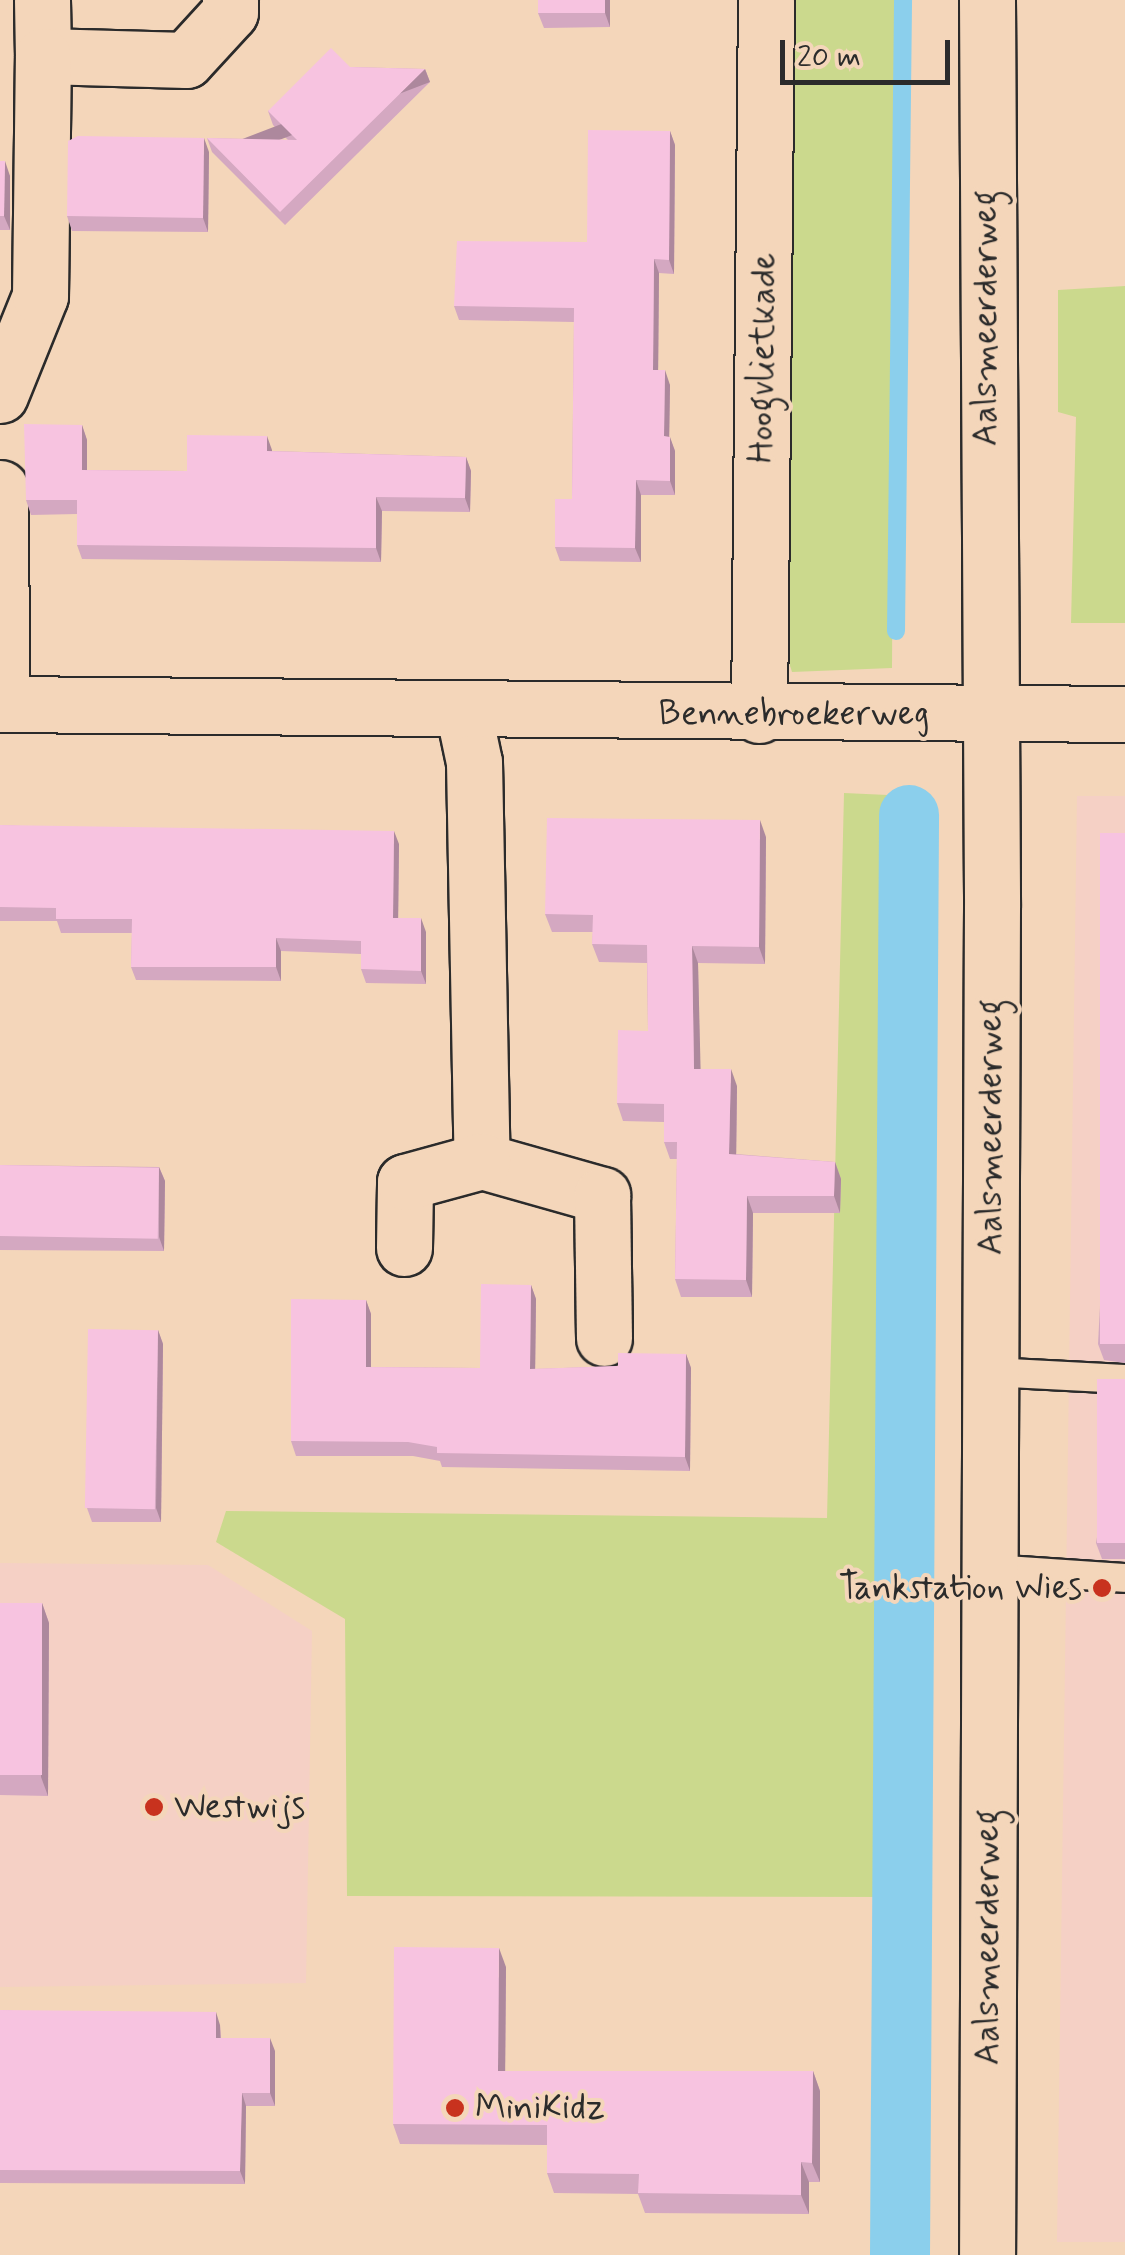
<!DOCTYPE html>
<style>
body{margin:0}
#map{position:relative;width:1125px;height:2255px;overflow:hidden;background:#f4d6ba;font-family:Mynerve,sans-serif}
div>[style]{position:absolute}
.built>*{inset:0;background:#f5d0c5}
.green>*{inset:0;background:#cbd98d}
.stream>*{height:18px;margin:-9px;padding:0 9px;transform-origin:9px;border-radius:9px;background:#8bcfec}
.canal>*{height:60px;margin:-30px;padding:0 30px;transform-origin:30px;border-radius:30px;background:#8bcfec}
.roads{filter:drop-shadow(2px 0 #2b2b2b) drop-shadow(-2px 0 #2b2b2b) drop-shadow(0 2px #2b2b2b) drop-shadow(0 -2px #2b2b2b)}
.service>*{height:28px;margin:-14px;padding:0 14px;transform-origin:14px;border-radius:14px;background:#f4d6ba}
.minor>*{height:55px;margin:-27.5px;padding:0 27.5px;transform-origin:27.5px;border-radius:27.5px;background:#f4d6ba}
.tertiary>*{height:55px;margin:-27.5px;padding:0 27.5px;transform-origin:27.5px;border-radius:27.5px;background:#f4d6ba}
.wall>*{inset:0;background:#d4a8c1}
.shaded-wall>*{inset:0;background:#ad889d;transform-origin:0 0}
.building>*{inset:0;background:#f7c3e0;transform-origin:0 0}
.dots>*{width:28px;height:28px;translate:-50% -50%;box-sizing:border-box;border:5px solid #f4d6ba;border-radius:50%}
span{translate:-50% -50%;white-space:nowrap;text-align:center;line-height:1.15;-webkit-text-stroke:8px #f4d6ba;paint-order:stroke}
.street-label{font-size:35px;color:#2b2b2b}
.poi-label{font-size:35px;color:#2b2b2b}
.right{translate:-100% -50%;text-align:right}
.left{translate:0 -50%;text-align:left}
.scale{position:absolute;left:780px;top:40px;width:170px;height:45px;box-sizing:border-box;border:5px solid #2b2b2b;border-top:0;padding-left:12px;font-size:30px;line-height:35px;white-space:nowrap;color:#2b2b2b;-webkit-text-stroke:8px #f4d6ba;paint-order:stroke}
</style>
<div id="map">
<div class="built">
<div style="clip-path:polygon(1077px 796px,1125px 796px,1125px 2242px,1057px 2242px)"></div>
<div style="clip-path:polygon(0 1563px,208px 1565px,312px 1631px,306px 1983px,0 1987px)"></div>
</div>
<div class="green">
<div style="clip-path:polygon(796px 0,896px 0,892px 668px,792px 672px,784px 647px)"></div>
<div style="clip-path:polygon(1125px 286px,1125px 623px,1071px 623px,1076px 417px,1058px 412px,1058px 290px)"></div>
<div style="clip-path:polygon(844px 793px,910px 796px,902px 1897px,347px 1896px,345px 1619px,216px 1542px,226px 1511px,827px 1518px)"></div>
</div>
<div class="stream">
<div style="left:896px;top:631px;width:631px;rotate:-89.36deg"></div>
</div>
<div class="canal">
<div style="left:900px;top:2255px;width:1440px;rotate:-89.64deg"></div>
</div>
<div class="roads">
<div class="service">
<div style="left:990px;top:1372px;width:135px;rotate:3deg"></div>
<div style="left:990px;top:1569px;width:135px;rotate:3.8deg"></div>
</div>
<div class="minor">
<div style="left:42px;top:0;width:56px;rotate:89deg"></div>
<div style="left:43px;top:56px;width:143px;rotate:1.6deg"></div>
<div style="left:186px;top:60px;width:65px;rotate:-47.5deg"></div>
<div style="left:230px;top:12px;width:12px;rotate:-90deg"></div>
<div style="left:0;top:395px;width:107px;rotate:-68deg"></div>
<div style="left:40px;top:296px;width:240px;rotate:-89.3deg"></div>
<div style="left:0;top:488px;width:216px;rotate:89.7deg"></div>
<div style="left:463px;top:710px;width:53px;rotate:78.1deg"></div>
<div style="left:474px;top:762px;width:399px;rotate:88.9deg"></div>
<div style="left:482px;top:1161px;width:125px;rotate:15.8deg"></div>
<div style="left:602px;top:1195px;width:143px;rotate:89.2deg"></div>
<div style="left:759px;top:715px;width:715px;rotate:-89.44deg"></div>
<div style="left:404px;top:1248px;width:66px;rotate:-89.1deg"></div>
<div style="left:405px;top:1182px;width:80px;rotate:-15.3deg"></div>
</div>
<div class="tertiary">
<div style="left:987px;top:0;width:907px;rotate:89.68deg"></div>
<div style="left:992px;top:907px;width:1348px;rotate:90.21deg"></div>
<div style="left:0;top:704px;width:1125px;rotate:0.51deg"></div>
</div>
</div>
<div class="wall">
<div style="clip-path:polygon(538px 0,610px 0,610px 27px,544px 28px,538px 13px)"></div>
<div style="clip-path:polygon(350px 67px,425px 69px,430px 82px,285px 225px,212px 152px,207px 138px,288px 140px,273px 125px,268px 111px)"></div>
<div style="clip-path:polygon(670px 131px,675px 145px,674px 274px,659px 273px,658px 370px,670px 385px,669px 436px,675px 451px,675px 495px,641px 495px,641px 562px,560px 561px,555px 547px,572px 499px,574px 322px,459px 320px,454px 306px,587px 242px)"></div>
<div style="clip-path:polygon(209px 152px,208px 232px,72px 231px,67px 216px)"></div>
<div style="clip-path:polygon(0 161px,10px 176px,10px 230px,0 230px)"></div>
<div style="clip-path:polygon(82px 425px,87px 440px,87px 470px,187px 471px,272px 451px,466px 457px,471px 471px,470px 512px,382px 511px,381px 562px,82px 559px,77px 545px,77px 514px,31px 515px,26px 500px)"></div>
<div style="clip-path:polygon(0 825px,399px 844px,398px 918px,426px 932px,426px 984px,366px 983px,361px 969px,361px 954px,281px 951px,281px 981px,136px 980px,131px 967px,132px 933px,61px 933px,57px 921px,0 921px)"></div>
<div style="clip-path:polygon(1125px 833px,1125px 1363px,1104px 1360px,1098px 1344px)"></div>
<div style="clip-path:polygon(766px 837px,765px 964px,698px 963px,700px 1069px,737px 1086px,736px 1154px,835px 1162px,841px 1179px,840px 1213px,753px 1213px,752px 1297px,681px 1297px,675px 1279px,677px 1159px,670px 1159px,664px 1142px,664px 1122px,623px 1121px,617px 1103px,648px 1031px,647px 963px,599px 962px,592px 944px,593px 932px,552px 932px,545px 914px)"></div>
<div style="clip-path:polygon(0 1165px,159px 1167px,165px 1181px,164px 1251px,0 1250px)"></div>
<div style="clip-path:polygon(531px 1285px,536px 1299px,535px 1369px,618px 1366px,686px 1354px,691px 1368px,690px 1471px,442px 1467px,440px 1461px,413px 1456px,296px 1456px,291px 1441px,366px 1300px,371px 1314px,371px 1367px,480px 1368px)"></div>
<div style="clip-path:polygon(158px 1330px,163px 1344px,161px 1522px,92px 1522px,87px 1508px)"></div>
<div style="clip-path:polygon(1125px 1379px,1125px 1559px,1102px 1559px,1096px 1543px)"></div>
<div style="clip-path:polygon(0 1603px,42px 1603px,49px 1623px,48px 1796px,0 1795px)"></div>
<div style="clip-path:polygon(506px 1967px,505px 2071px,813px 2071px,820px 2091px,820px 2182px,809px 2182px,809px 2214px,645px 2213px,638px 2194px,554px 2193px,547px 2173px,547px 2145px,400px 2144px,393px 2124px)"></div>
<div style="clip-path:polygon(0 2010px,220px 2025px,221px 2038px,275px 2051px,275px 2106px,246px 2106px,245px 2184px,0 2183px)"></div>
</div>
<div class="shaded-wall">
<div style="clip-path:polygon(605px 0,610px 0,610px 27px,605px 13px)"></div>
<div style="left:425px;top:69px;width:14px;height:204px;rotate:69deg"></div>
<div style="clip-path:polygon(670px 131px,675px 145px,674px 274px,669px 260px)"></div>
<div style="clip-path:polygon(204px 138px,209px 152px,208px 232px,203px 218px)"></div>
<div style="clip-path:polygon(5px 161px,10px 176px,10px 230px,4px 216px)"></div>
<div style="clip-path:polygon(654px 259px,659px 273px,658px 385px,653px 370px)"></div>
<div style="clip-path:polygon(665px 370px,670px 385px,669px 450px,664px 436px)"></div>
<div style="clip-path:polygon(82px 425px,87px 440px,87px 484px,82px 470px)"></div>
<div style="clip-path:polygon(267px 436px,272px 450px,272px 465px,267px 451px)"></div>
<div style="clip-path:polygon(670px 437px,675px 451px,675px 495px,670px 481px)"></div>
<div style="clip-path:polygon(466px 457px,471px 471px,470px 512px,465px 498px)"></div>
<div style="clip-path:polygon(636px 480px,641px 495px,641px 562px,635px 548px)"></div>
<div style="clip-path:polygon(376px 497px,382px 511px,381px 562px,376px 548px)"></div>
<div style="clip-path:polygon(760px 820px,766px 837px,765px 964px,759px 947px)"></div>
<div style="clip-path:polygon(394px 831px,399px 844px,398px 931px,393px 918px)"></div>
<div style="clip-path:polygon(421px 918px,426px 932px,426px 984px,421px 971px)"></div>
<div style="clip-path:polygon(276px 938px,281px 951px,281px 981px,276px 967px)"></div>
<div style="clip-path:polygon(692px 946px,698px 963px,701px 1086px,694px 1069px)"></div>
<div style="clip-path:polygon(731px 1069px,737px 1086px,736px 1171px,729px 1154px)"></div>
<div style="clip-path:polygon(835px 1162px,841px 1179px,840px 1213px,834px 1196px)"></div>
<div style="clip-path:polygon(159px 1167px,165px 1181px,164px 1251px,159px 1237px)"></div>
<div style="clip-path:polygon(747px 1196px,753px 1213px,752px 1297px,746px 1280px)"></div>
<div style="clip-path:polygon(531px 1285px,536px 1299px,535px 1383px,530px 1369px)"></div>
<div style="clip-path:polygon(366px 1300px,371px 1314px,371px 1381px,366px 1367px)"></div>
<div style="clip-path:polygon(158px 1330px,163px 1344px,161px 1522px,156px 1508px)"></div>
<div style="clip-path:polygon(686px 1354px,691px 1368px,690px 1471px,685px 1457px)"></div>
<div style="clip-path:polygon(42px 1603px,49px 1623px,48px 1796px,41px 1777px)"></div>
<div style="clip-path:polygon(499px 1948px,506px 1967px,505px 2091px,498px 2071px)"></div>
<div style="clip-path:polygon(216px 2012px,220px 2025px,221px 2051px,216px 2038px)"></div>
<div style="clip-path:polygon(270px 2038px,275px 2051px,275px 2106px,270px 2093px)"></div>
<div style="clip-path:polygon(813px 2071px,820px 2091px,820px 2182px,812px 2163px)"></div>
<div style="clip-path:polygon(242px 2093px,246px 2106px,245px 2184px,240px 2171px)"></div>
<div style="clip-path:polygon(801px 2162px,809px 2182px,809px 2214px,801px 2195px)"></div>
</div>
<div class="building">
<div style="left:538px;top:0;width:67px;height:13px"></div>
<div style="clip-path:polygon(331px 48px,350px 67px,425px 69px,280px 212px,207px 138px,297px 140px,268px 111px)"></div>
<div style="clip-path:polygon(588px 130px,670px 131px,669px 260px,654px 259px,653px 370px,665px 370px,664px 436px,670px 437px,670px 481px,636px 480px,635px 548px,555px 547px,555px 499px,572px 499px,574px 308px,454px 306px,457px 241px,587px 242px)"></div>
<div style="clip-path:polygon(78px 136px,204px 138px,203px 218px,67px 216px,68px 141px)"></div>
<div style="clip-path:polygon(0 161px,5px 161px,4px 216px,0 216px)"></div>
<div style="clip-path:polygon(24px 424px,82px 425px,82px 470px,187px 471px,187px 435px,267px 436px,267px 451px,466px 457px,465px 498px,376px 497px,376px 548px,77px 545px,77px 500px,26px 500px)"></div>
<div style="clip-path:polygon(547px 818px,760px 820px,759px 947px,692px 946px,694px 1069px,731px 1069px,729px 1154px,835px 1162px,834px 1196px,747px 1196px,746px 1280px,675px 1279px,677px 1142px,664px 1142px,664px 1104px,617px 1103px,618px 1030px,648px 1031px,647px 945px,592px 944px,593px 915px,545px 914px)"></div>
<div style="clip-path:polygon(0 825px,394px 831px,393px 918px,421px 918px,421px 971px,361px 969px,361px 941px,276px 938px,276px 967px,131px 967px,132px 919px,56px 919px,56px 908px,0 907px)"></div>
<div style="left:1100px;top:833px;width:25px;height:511px"></div>
<div style="left:0;top:1165px;width:159px;height:71px;rotate:1deg"></div>
<div style="clip-path:polygon(481px 1284px,531px 1285px,530px 1369px,618px 1366px,618px 1353px,686px 1354px,685px 1457px,437px 1453px,437px 1447px,408px 1442px,291px 1441px,291px 1299px,366px 1300px,366px 1367px,480px 1368px)"></div>
<div style="left:88px;top:1329px;width:70px;height:179px;rotate:1deg"></div>
<div style="left:1097px;top:1379px;width:28px;height:164px"></div>
<div style="left:0;top:1603px;width:42px;height:172px"></div>
<div style="clip-path:polygon(394px 1947px,499px 1948px,498px 2071px,813px 2071px,812px 2163px,801px 2162px,801px 2195px,638px 2193px,639px 2174px,547px 2173px,547px 2125px,393px 2124px)"></div>
<div style="clip-path:polygon(0 2010px,216px 2012px,216px 2038px,270px 2038px,270px 2093px,242px 2093px,240px 2171px,0 2170px)"></div>
</div>
<div class="dots">
<div style="left:1102px;top:1588px;background:#c8321e"></div>
<div style="left:154px;top:1807px;background:#c8321e"></div>
<div style="left:455px;top:2108px;background:#c8321e"></div>
</div>
<div class="street-label">
<span style="left:986px;top:318px;rotate:-90deg">Aalsmeerderweg</span>
<span style="left:763px;top:358px;rotate:-89deg">Hoogvlietkade</span>
<span style="left:794px;top:714px">Bennebroekerweg</span>
<span style="left:991px;top:1127px;rotate:-90deg">Aalsmeerderweg</span>
<span style="left:988px;top:1937px;rotate:-90deg">Aalsmeerderweg</span>
</div>
<div class="poi-label">
<span class="right" style="left:1082px;top:1588px">Tankstation Wies</span>
<span class="left" style="left:174px;top:1807px">Westwijs</span>
<span class="left" style="left:475px;top:2108px">MiniKidz</span>
</div>
<div class="scale">20 m</div>
</div>
